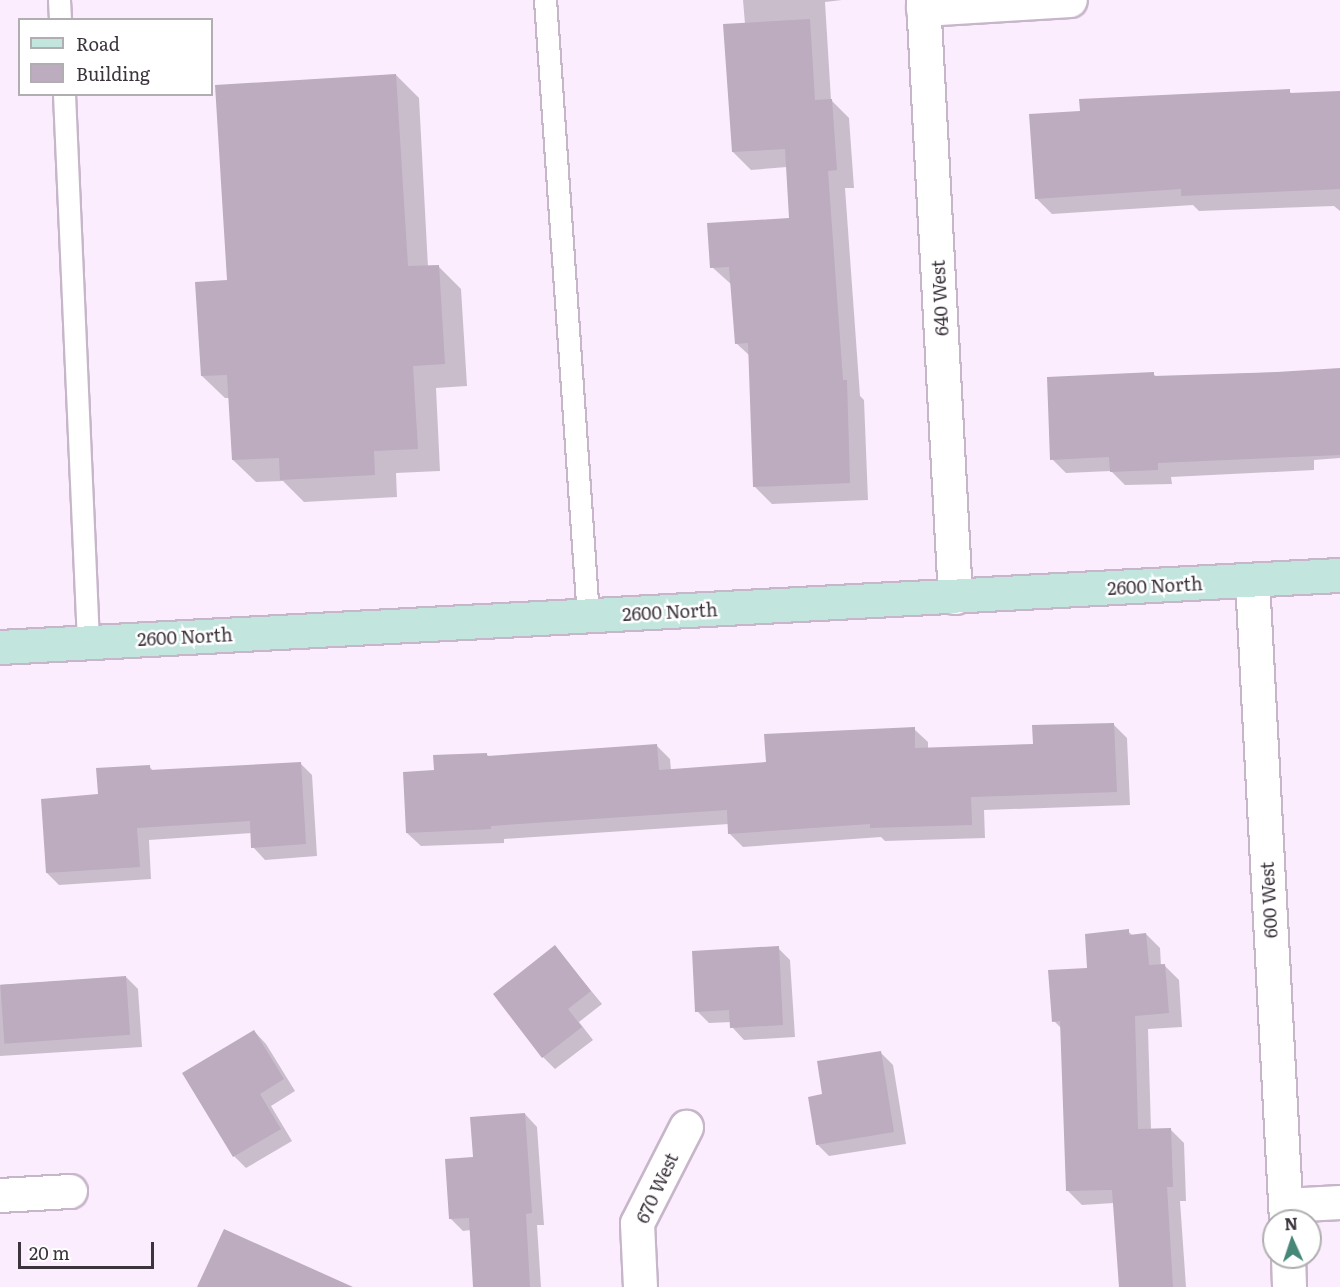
<!DOCTYPE html>
<style>
body{margin:0}
#map{position:relative;width:1340px;height:1287px;overflow:hidden;background:#fcedfe;font-family:Literata,serif}
div>[style]{position:absolute}
.shadow>*{inset:0;background:#0003}
.building>*{inset:0;background:#bdabbf;transform-origin:0 0}
.roads{filter:drop-shadow(2px 0 #c7b5ca) drop-shadow(-2px 0 #c7b5ca) drop-shadow(0 2px #c7b5ca) drop-shadow(0 -2px #c7b5ca)}
.lane>*{height:21px;margin:-10.5px;padding:0 10.5px;transform-origin:10.5px;border-radius:10.5px;background:#fff}
.street>*{height:33px;margin:-16.5px;padding:0 16.5px;transform-origin:16.5px;border-radius:16.5px;background:#fff}
.secondary>*{height:33px;margin:-16.5px;padding:0 16.5px;transform-origin:16.5px;border-radius:16.5px;background:#c2e5de}
span{translate:-50% -50%;white-space:nowrap;text-align:center;line-height:1.15;-webkit-text-stroke:5px #fff;paint-order:stroke}
.street-label{font-size:18px;color:#3c343d}
.legend{position:absolute;left:18px;top:18px;width:195px;height:78px;box-sizing:border-box;background:#fff;border:2px solid #b1aeb1;margin:0;padding:8px 10px;list-style:none;font-size:18px;color:#3c343d}
.legend li{display:flex;align-items:center;gap:12px;height:30px}
.legend b{width:30px;border:2px solid #b1aeb1}
.north{position:absolute;left:1262px;top:1209px;width:60px;height:60px;box-sizing:border-box;background:#fff;border:2px solid #b1aeb1;border-radius:50%;rotate:357deg;font-size:16px;font-weight:700;line-height:24px;text-align:center;color:#3c343d}
.north::after{content:'';display:block;margin:auto;width:21px;height:27px;background:#468778;clip-path:polygon(50% 0,100% 100%,50% 72%,0 100%)}
.scale{position:absolute;left:18px;top:1242px;width:136px;height:27px;box-sizing:border-box;border:3px solid #3c343d;border-top:0;padding-left:8px;font-size:18px;line-height:21px;white-space:nowrap;color:#3c343d;-webkit-text-stroke:4px #fff;paint-order:stroke}
</style>
<div id="map">
<div class="shadow">
<div style="clip-path:polygon(743px 0,842px 0,825px 2px,831px 100px,849px 118px,854px 188px,845px 188px,860px 396px,864px 400px,868px 500px,772px 504px,754px 486px,750px 356px,736px 343px,732px 285px,712px 267px,790px 219px,787px 167px,751px 170px,733px 152px,745px 24px)"></div>
<div style="clip-path:polygon(396px 75px,419px 98px,428px 267px,438px 266px,461px 289px,467px 386px,436px 388px,440px 471px,396px 473px,397px 497px,304px 502px,283px 481px,256px 482px,233px 460px,229px 398px,225px 398px,202px 376px,229px 281px)"></div>
<div style="clip-path:polygon(1289px 91px,1293px 95px,1340px 93px,1340px 211px,1334px 206px,1199px 211px,1193px 205px,1052px 214px,1036px 198px,1081px 112px)"></div>
<div style="clip-path:polygon(1340px 370px,1340px 458px,1314px 460px,1314px 470px,1171px 477px,1172px 484px,1125px 485px,1111px 471px,1066px 473px,1052px 459px,1153px 374px,1157px 377px)"></div>
<div style="clip-path:polygon(1113px 724px,1127px 738px,1130px 805px,984px 810px,985px 838px,885px 841px,881px 837px,743px 847px,730px 834px,729px 824px,504px 839px,504px 843px,421px 846px,407px 833px,435px 772px,486px 754px,490px 757px,657px 746px,670px 759px,671px 770px,767px 764px,914px 729px,928px 742px,928px 749px,1034px 745px)"></div>
<div style="clip-path:polygon(300px 763px,312px 775px,317px 856px,265px 860px,253px 847px,252px 833px,149px 840px,151px 879px,59px 885px,47px 873px,100px 795px,149px 766px,154px 772px)"></div>
<div style="clip-path:polygon(1128px 931px,1133px 936px,1146px 934px,1160px 948px,1161px 966px,1165px 966px,1179px 980px,1182px 1027px,1148px 1029px,1151px 1130px,1170px 1129px,1184px 1143px,1186px 1201px,1180px 1201px,1186px 1287px,1121px 1287px,1114px 1203px,1082px 1205px,1068px 1191px,1062px 1029px,1054px 1021px,1089px 969px)"></div>
<div style="clip-path:polygon(555px 947px,602px 1004px,579px 1022px,593px 1040px,555px 1069px,543px 1057px)"></div>
<div style="clip-path:polygon(778px 948px,790px 960px,795px 1037px,744px 1040px,732px 1027px,732px 1022px,709px 1023px,697px 1011px)"></div>
<div style="clip-path:polygon(126px 977px,138px 989px,142px 1047px,0 1056px,0 985px)"></div>
<div style="clip-path:polygon(254px 1031px,266px 1044px,295px 1091px,271px 1106px,292px 1141px,246px 1168px,234px 1156px)"></div>
<div style="clip-path:polygon(881px 1053px,893px 1065px,906px 1144px,829px 1156px,817px 1144px,824px 1096px)"></div>
<div style="clip-path:polygon(525px 1114px,537px 1127px,544px 1225px,537px 1225px,541px 1287px,475px 1287px,471px 1230px,463px 1231px,450px 1218px,474px 1159px)"></div>
</div>
<div class="building">
<div style="clip-path:polygon(810px 19px,815px 100px,832px 99px,837px 170px,828px 171px,843px 380px,847px 380px,850px 483px,753px 487px,748px 343px,735px 344px,729px 267px,710px 268px,707px 223px,789px 218px,785px 149px,732px 152px,723px 24px)"></div>
<div style="clip-path:polygon(396px 74px,408px 266px,439px 265px,445px 364px,413px 366px,418px 449px,374px 451px,375px 475px,280px 480px,279px 458px,232px 460px,227px 375px,201px 376px,195px 282px,227px 280px,215px 85px)"></div>
<div style="clip-path:polygon(1290px 89px,1290px 93px,1340px 91px,1340px 189px,1181px 196px,1181px 189px,1035px 199px,1029px 114px,1080px 111px,1079px 99px)"></div>
<div style="clip-path:polygon(1340px 368px,1340px 455px,1158px 463px,1158px 470px,1110px 472px,1109px 457px,1050px 460px,1047px 377px,1154px 372px,1154px 376px,1277px 372px)"></div>
<div style="clip-path:polygon(1114px 723px,1117px 792px,971px 797px,972px 825px,870px 828px,870px 824px,728px 834px,727px 810px,491px 826px,491px 829px,406px 833px,403px 772px,434px 770px,433px 755px,487px 753px,487px 756px,657px 744px,659px 770px,766px 762px,764px 734px,915px 727px,915px 748px,1033px 744px,1032px 725px)"></div>
<div style="clip-path:polygon(301px 762px,306px 844px,251px 848px,250px 821px,137px 828px,140px 867px,46px 873px,41px 799px,98px 794px,96px 768px,150px 765px,150px 770px)"></div>
<div style="clip-path:polygon(1129px 929px,1129px 935px,1146px 933px,1149px 965px,1165px 964px,1169px 1013px,1135px 1016px,1138px 1129px,1171px 1128px,1173px 1187px,1167px 1187px,1173px 1287px,1119px 1287px,1112px 1190px,1066px 1191px,1060px 1021px,1052px 1022px,1048px 970px,1087px 968px,1085px 934px)"></div>
<div style="clip-path:polygon(555px 945px,591px 991px,568px 1009px,582px 1027px,542px 1058px,493px 994px)"></div>
<div style="clip-path:polygon(779px 946px,783px 1025px,730px 1028px,729px 1010px,695px 1012px,692px 951px)"></div>
<div style="left:126px;top:976px;width:59px;height:126px;rotate:86deg"></div>
<div style="clip-path:polygon(254px 1030px,284px 1079px,260px 1094px,281px 1129px,233px 1157px,182px 1073px)"></div>
<div style="clip-path:polygon(881px 1051px,894px 1132px,816px 1145px,808px 1097px,822px 1094px,817px 1061px)"></div>
<div style="clip-path:polygon(525px 1113px,532px 1213px,526px 1214px,530px 1287px,473px 1287px,469px 1218px,449px 1219px,445px 1159px,473px 1157px,470px 1117px)"></div>
<div style="clip-path:polygon(224px 1229px,353px 1287px,197px 1287px)"></div>
</div>
<div class="roads">
<div class="lane">
<div style="left:59px;top:0;width:20px;rotate:87deg"></div>
<div style="left:545px;top:0;width:617px;rotate:86.01deg"></div>
<div style="left:64px;top:94px;width:549px;rotate:87.49deg"></div>
</div>
<div class="street">
<div style="left:923px;top:0;width:598px;rotate:86.93deg"></div>
<div style="left:923px;top:9px;width:147px;rotate:-3.5deg"></div>
<div style="left:1252px;top:580px;width:642px;rotate:86.96deg"></div>
<div style="left:0;top:1195px;width:70px;rotate:-3.3deg"></div>
<div style="left:1285px;top:1205px;width:55px;rotate:-3.1deg"></div>
<div style="left:1288px;top:1257px;width:30px;rotate:88deg"></div>
<div style="left:640px;top:1287px;width:64px;rotate:-92.7deg"></div>
<div style="left:637px;top:1223px;width:108px;rotate:-63deg"></div>
</div>
<div class="secondary">
<div style="left:0;top:647px;width:1342px;rotate:-3.08deg"></div>
</div>
</div>
<div class="street-label">
<span style="left:940px;top:298px;rotate:-93deg">640 West</span>
<span style="left:1155px;top:586px;rotate:-3deg">2600 North</span>
<span style="left:670px;top:612px;rotate:-3deg">2600 North</span>
<span style="left:185px;top:637px;rotate:-3deg">2600 North</span>
<span style="left:1269px;top:900px;rotate:-93deg">600 West</span>
<span style="left:657px;top:1188px;rotate:-65deg">670 West</span>
</div>
<ul class="legend">
<li><b style="height:8px;background:#c2e5de"></b>Road</li>
<li><b style="height:16px;background:#bdabbf"></b>Building</li>
</ul>
<div class="north">N</div>
<div class="scale">20 m</div>
</div>
